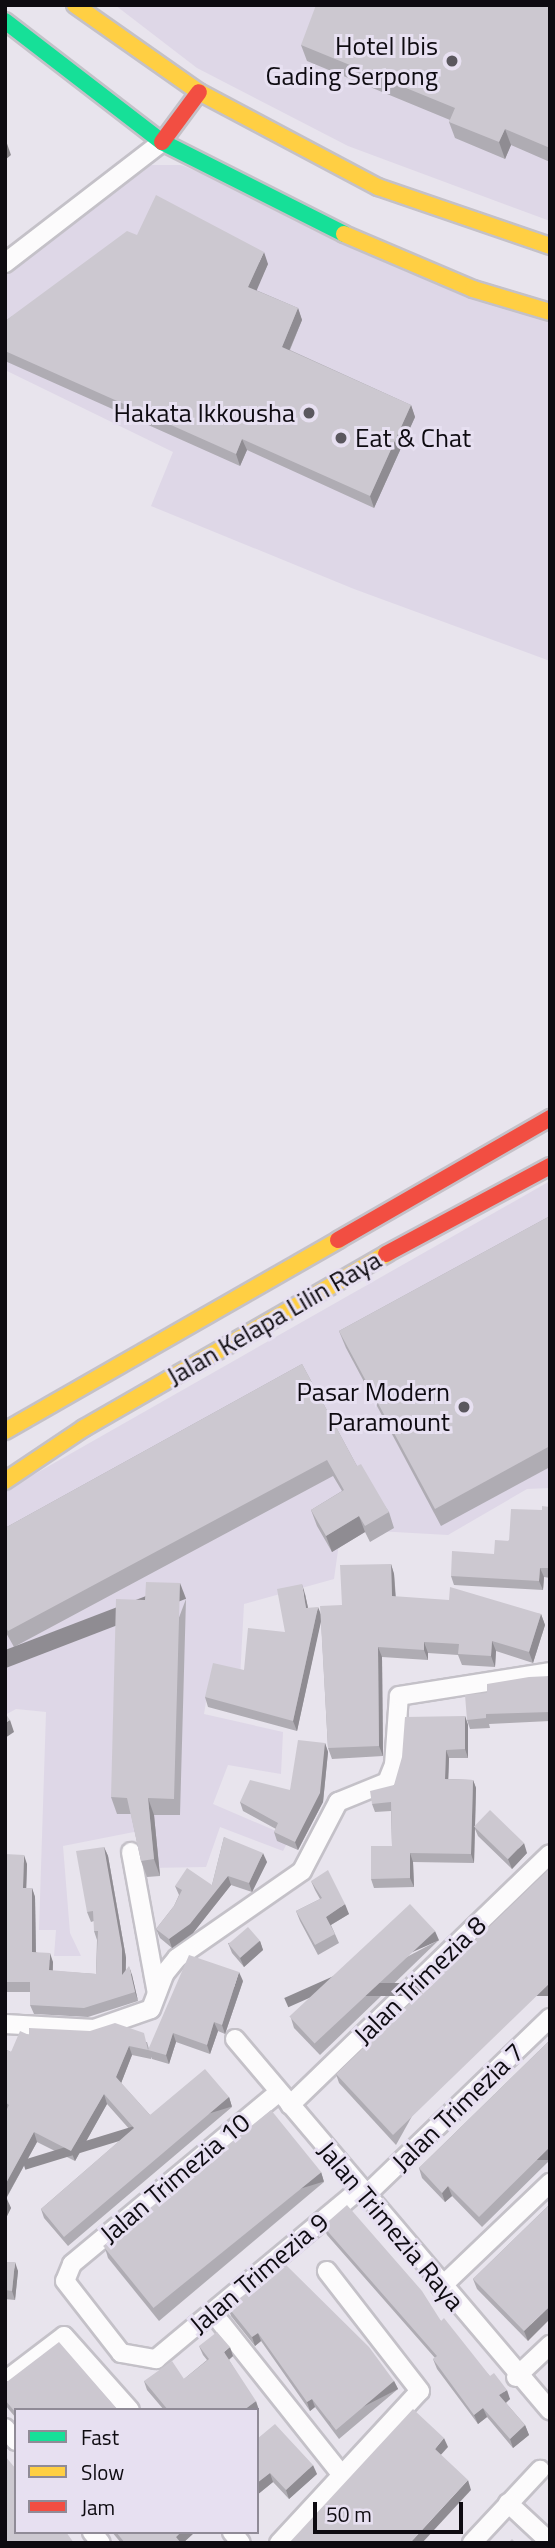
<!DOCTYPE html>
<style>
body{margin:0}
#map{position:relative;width:555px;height:2548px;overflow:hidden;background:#e8e4ed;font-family:"Titillium Web",sans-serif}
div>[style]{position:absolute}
.built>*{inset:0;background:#ded7e7}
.roads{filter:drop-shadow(2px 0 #c4c1c8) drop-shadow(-2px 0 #c4c1c8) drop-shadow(0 2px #c4c1c8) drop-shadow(0 -2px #c4c1c8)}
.street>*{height:18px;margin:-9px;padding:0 9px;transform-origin:9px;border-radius:9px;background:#fcfbfc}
.fast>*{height:16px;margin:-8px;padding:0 8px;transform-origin:8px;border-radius:8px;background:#16e098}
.slow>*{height:16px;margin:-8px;padding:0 8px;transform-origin:8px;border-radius:8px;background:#ffcf43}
.jam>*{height:16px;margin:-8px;padding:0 8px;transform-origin:8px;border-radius:8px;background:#f24e42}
.wall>*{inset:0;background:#afacb3}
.shaded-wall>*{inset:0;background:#8f8c92;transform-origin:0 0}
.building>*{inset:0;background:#ccc8d0;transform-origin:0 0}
.dots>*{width:19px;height:19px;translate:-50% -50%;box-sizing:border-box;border:4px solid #e7e0f1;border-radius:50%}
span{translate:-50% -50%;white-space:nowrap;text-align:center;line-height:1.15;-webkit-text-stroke:6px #e7e0f1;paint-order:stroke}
.poi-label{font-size:26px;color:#0e0b11}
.right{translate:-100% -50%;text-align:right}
.left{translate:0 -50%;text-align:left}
.street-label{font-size:26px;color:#0e0b11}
.frame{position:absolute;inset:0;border:7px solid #0e0b11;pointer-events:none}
.legend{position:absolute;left:14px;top:2408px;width:245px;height:126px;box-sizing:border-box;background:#e7e0f1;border:2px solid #908b97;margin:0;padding:9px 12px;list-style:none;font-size:21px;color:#0e0b11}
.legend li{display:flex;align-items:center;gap:14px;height:35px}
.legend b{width:35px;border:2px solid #908b97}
.scale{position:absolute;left:313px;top:2502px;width:150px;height:32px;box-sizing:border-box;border:4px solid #0e0b11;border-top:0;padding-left:9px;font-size:21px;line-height:24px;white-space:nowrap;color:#0e0b11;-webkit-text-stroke:5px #e7e0f1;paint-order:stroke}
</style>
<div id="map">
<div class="built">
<div style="clip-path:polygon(115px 5px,550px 5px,550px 221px,348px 146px,197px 68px)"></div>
<div style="clip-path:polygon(151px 165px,181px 165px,550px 316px,550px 661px,354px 589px,151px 506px,173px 452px,5px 370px,5px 275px)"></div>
<div style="clip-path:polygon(550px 1181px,550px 1488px,527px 1489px,448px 1535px,341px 1529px,334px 1579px,244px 1604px,240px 1678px,210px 1677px,204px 1714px,283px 1732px,281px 1774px,228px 1765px,213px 1804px,290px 1837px,283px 1851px,220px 1827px,206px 1867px,148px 1868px,144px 1830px,63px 1846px,70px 1933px,81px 1956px,54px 1956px,56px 1930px,39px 1930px,46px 1712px,16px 1709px,5px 1715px,5px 1491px)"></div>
</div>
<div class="roads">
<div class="street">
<div style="left:5px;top:263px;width:198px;rotate:-37.6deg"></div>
<div style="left:131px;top:1852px;width:143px;rotate:79.6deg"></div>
<div style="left:5px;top:2024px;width:89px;rotate:3.2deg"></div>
<div style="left:94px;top:2029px;width:60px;rotate:-19.3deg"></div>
<div style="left:151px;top:2009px;width:39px;rotate:-69deg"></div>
<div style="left:165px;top:1973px;width:19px;rotate:-51deg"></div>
<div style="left:177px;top:1958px;width:152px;rotate:-34.8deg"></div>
<div style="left:302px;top:1871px;width:78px;rotate:-62.4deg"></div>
<div style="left:338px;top:1802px;width:53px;rotate:-22.2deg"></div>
<div style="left:387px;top:1782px;width:18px;rotate:-68deg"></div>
<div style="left:394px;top:1765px;width:69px;rotate:-85.9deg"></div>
<div style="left:399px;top:1696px;width:153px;rotate:-9deg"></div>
<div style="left:235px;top:2039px;width:487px;rotate:49.7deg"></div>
<div style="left:279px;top:2092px;width:269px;rotate:140.3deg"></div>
<div style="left:72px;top:2264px;width:18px;rotate:112deg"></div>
<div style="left:65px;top:2281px;width:91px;rotate:52.1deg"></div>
<div style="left:121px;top:2353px;width:36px;rotate:10deg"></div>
<div style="left:156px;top:2359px;width:267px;rotate:-39.8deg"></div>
<div style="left:290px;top:2105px;width:361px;rotate:-44deg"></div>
<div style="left:365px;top:2196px;width:257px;rotate:-43.9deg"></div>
<div style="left:441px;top:2287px;width:151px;rotate:-43.7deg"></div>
<div style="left:221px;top:2323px;width:194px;rotate:51.5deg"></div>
<div style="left:516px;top:2377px;width:47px;rotate:-43.3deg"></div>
<div style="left:5px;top:2381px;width:74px;rotate:-37.3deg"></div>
<div style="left:64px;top:2336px;width:99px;rotate:48.3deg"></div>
<div style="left:5px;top:2428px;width:17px;rotate:50deg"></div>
<div style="left:508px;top:2503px;width:57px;rotate:42.9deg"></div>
<div style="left:92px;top:2532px;width:14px;rotate:51deg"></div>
<div style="left:232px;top:2532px;width:14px;rotate:51deg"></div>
<div style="left:279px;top:2543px;width:207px;rotate:-47.2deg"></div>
<div style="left:420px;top:2391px;width:152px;rotate:-127.8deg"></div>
<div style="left:472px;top:2543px;width:100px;rotate:-47deg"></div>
</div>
<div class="fast">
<div style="left:5px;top:21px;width:198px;rotate:37.6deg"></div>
<div style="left:162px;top:142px;width:204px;rotate:26.8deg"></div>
</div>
<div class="slow">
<div style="left:75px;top:5px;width:151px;rotate:35.1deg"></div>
<div style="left:199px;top:92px;width:203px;rotate:28deg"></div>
<div style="left:378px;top:187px;width:182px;rotate:18.9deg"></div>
<div style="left:344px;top:234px;width:140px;rotate:23.1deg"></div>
<div style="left:473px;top:289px;width:80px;rotate:16.6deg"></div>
<div style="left:5px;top:1431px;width:384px;rotate:-29.8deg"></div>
<div style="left:5px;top:1481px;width:95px;rotate:-33.9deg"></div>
<div style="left:84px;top:1428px;width:349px;rotate:-29.9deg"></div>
</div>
<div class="jam">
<div style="left:162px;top:142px;width:62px;rotate:-53.5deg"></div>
<div style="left:338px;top:1240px;width:245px;rotate:-29.9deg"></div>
<div style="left:386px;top:1254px;width:186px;rotate:-28.2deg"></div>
</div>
</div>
<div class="wall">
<div style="clip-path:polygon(550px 5px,550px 162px,511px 145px,505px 159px,455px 138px,449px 122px,450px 120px,307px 61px,301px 45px)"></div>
<div style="clip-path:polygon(137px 235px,268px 264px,256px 290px,298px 308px,302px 320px,290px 350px,411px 405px,415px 417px,374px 508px,247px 450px,240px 466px,5px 361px,5px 321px)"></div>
<div style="clip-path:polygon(550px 1216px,550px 1467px,441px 1526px,346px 1348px,339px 1331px)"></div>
<div style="clip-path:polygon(302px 1364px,357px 1466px,389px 1512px,394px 1528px,370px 1542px,365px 1532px,332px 1552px,317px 1526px,311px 1510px,342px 1491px,333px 1476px,14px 1647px,5px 1631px,5px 1528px)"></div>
<div style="clip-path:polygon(550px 1507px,550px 1578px,544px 1577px,543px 1590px,454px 1585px,451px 1576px,494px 1554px,542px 1510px)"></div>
<div style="clip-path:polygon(391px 1564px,394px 1574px,396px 1597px,541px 1614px,545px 1625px,533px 1663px,496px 1651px,495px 1667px,462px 1665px,458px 1655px,428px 1653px,428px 1660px,382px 1657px,383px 1756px,332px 1759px,328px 1748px,321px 1619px,297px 1731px,208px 1707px,205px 1697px,244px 1670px,285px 1632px,305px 1594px,308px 1608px,321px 1615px,342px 1605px)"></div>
<div style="clip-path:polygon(186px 1599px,180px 1815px,154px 1815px,160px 1876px,147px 1877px,141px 1861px,131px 1814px,117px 1814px,111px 1797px)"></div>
<div style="clip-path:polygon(550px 1676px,550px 1721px,489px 1724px,490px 1728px,470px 1729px,467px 1720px,487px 1693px)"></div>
<div style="clip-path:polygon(465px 1716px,468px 1725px,468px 1758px,449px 1758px,448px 1779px,473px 1780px,476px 1788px,475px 1826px,527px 1853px,512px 1869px,478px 1836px,475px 1829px,474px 1863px,413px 1862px,414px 1887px,374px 1888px,371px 1879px,392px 1846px,391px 1811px,375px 1812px,372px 1804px,394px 1785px)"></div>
<div style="clip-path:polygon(325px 1743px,328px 1752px,323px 1802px,298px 1850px,277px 1841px,274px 1832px,276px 1829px,243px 1811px,240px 1802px,290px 1790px)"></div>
<div style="clip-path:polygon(224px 1837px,267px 1862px,252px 1892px,231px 1885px,193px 1933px,172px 1948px,160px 1938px,156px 1929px,174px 1906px,179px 1895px,175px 1886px,212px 1885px)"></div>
<div style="clip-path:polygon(104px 1847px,108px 1856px,126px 1958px,126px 1970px,132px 1975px,138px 2001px,88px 2017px,34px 2014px,30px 2005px,30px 1992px,5px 1992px,5px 1854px,27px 1864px,26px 1888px,32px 1888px,35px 1897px,36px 1952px,53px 1962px,53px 1971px,96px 1974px,97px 1940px,94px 1931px,94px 1921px,91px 1922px,87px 1912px)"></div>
<div style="clip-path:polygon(550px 1868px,396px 2145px,339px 2083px,336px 2074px)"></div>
<div style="clip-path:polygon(311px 1881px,349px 1914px,331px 1925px,339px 1943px,318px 1955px,300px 1921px,296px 1911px,320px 1899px,315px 1890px)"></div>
<div style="clip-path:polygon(439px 1940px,320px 2055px,294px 2028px,291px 2018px)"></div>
<div style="clip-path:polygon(260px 1941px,263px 1950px,244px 1967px,232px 1953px,228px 1943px)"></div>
<div style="clip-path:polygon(243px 1981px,225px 2034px,218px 2031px,210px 2054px,176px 2042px,169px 2064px,152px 2059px,151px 2057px,151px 2059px,132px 2055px,121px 2083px,150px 2115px,229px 2097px,232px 2107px,68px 2246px,44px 2218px,41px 2209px,131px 2131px,107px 2104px,75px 2161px,37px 2142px,6px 2199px,11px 2208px,5px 2220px,5px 2113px,7px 2110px,5px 2109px,5px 2049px,11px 2052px,29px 2035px,147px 2042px,149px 2049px)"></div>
<div style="clip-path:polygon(550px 2040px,550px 2160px,482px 2227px,452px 2196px,445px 2202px,422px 2178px,419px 2168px)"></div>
<div style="clip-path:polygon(321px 2172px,324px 2182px,159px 2321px,108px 2258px,105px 2248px)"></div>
<div style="clip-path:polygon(550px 2204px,528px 2341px,477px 2289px,473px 2279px)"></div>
<div style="clip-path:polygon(323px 2226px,441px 2321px,510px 2399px,506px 2403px,525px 2425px,529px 2435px,513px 2448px,487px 2417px,478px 2424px,437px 2369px,433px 2359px,435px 2358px,327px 2235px)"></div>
<div style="clip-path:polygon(5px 2262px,18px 2271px,15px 2300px,5px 2299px)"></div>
<div style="clip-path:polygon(228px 2307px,394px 2381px,398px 2389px,339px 2439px,315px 2407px,310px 2411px,261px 2341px,255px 2346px,231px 2316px)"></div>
<div style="clip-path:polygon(199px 2346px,233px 2356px,229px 2360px,259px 2410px,257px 2411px,257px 2410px,164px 2410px,147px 2390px,144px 2381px,184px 2379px,207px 2360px,203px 2355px)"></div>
<div style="clip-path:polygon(5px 2381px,16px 2410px,16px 2418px,5px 2405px)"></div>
<div style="clip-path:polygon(257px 2439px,317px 2474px,289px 2499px,273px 2482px,257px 2495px)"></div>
<div style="clip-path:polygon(112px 2532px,195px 2532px,183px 2543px,121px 2543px)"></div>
</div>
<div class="shaded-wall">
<div style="clip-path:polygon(505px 129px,511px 145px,505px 159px,499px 142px)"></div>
<div style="clip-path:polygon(5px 138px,11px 155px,5px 160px)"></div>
<div style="clip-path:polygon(264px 252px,268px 264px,253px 299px,248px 287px)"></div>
<div style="clip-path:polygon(298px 308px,302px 320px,286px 358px,282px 347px)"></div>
<div style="clip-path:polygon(411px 405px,415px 417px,374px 508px,370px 496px)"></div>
<div style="clip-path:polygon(242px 439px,247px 450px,240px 466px,236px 454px)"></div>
<div style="clip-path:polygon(359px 1516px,365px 1532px,332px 1552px,326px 1536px)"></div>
<div style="clip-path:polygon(391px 1564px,394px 1574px,396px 1607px,392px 1596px)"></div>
<div style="clip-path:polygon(540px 1568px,544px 1577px,543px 1590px,539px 1581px)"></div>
<div style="left:180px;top:1583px;width:17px;height:216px;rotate:69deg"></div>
<div style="clip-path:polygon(302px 1584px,305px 1594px,310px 1617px,306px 1608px)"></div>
<div style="clip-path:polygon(318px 1607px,322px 1617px,297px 1731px,293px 1721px)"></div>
<div style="clip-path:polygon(541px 1614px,545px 1625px,533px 1663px,529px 1652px)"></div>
<div style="clip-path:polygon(492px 1641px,496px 1651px,495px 1667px,491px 1656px)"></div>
<div style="clip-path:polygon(424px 1642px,428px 1653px,428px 1660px,424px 1650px)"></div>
<div style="clip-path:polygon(378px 1647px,382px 1657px,383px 1756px,379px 1746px)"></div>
<div style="clip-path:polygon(465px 1716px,468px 1725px,468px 1758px,465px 1749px)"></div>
<div style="clip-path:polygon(10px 1720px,14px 1732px,5px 1738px,5px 1723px)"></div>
<div style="clip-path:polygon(325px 1743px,328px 1752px,323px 1802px,298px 1850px,295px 1842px)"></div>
<div style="clip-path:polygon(446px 1750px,449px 1758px,448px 1788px,445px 1779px)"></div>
<div style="clip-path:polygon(473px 1780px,476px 1788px,474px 1863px,471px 1854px)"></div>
<div style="clip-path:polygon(148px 1798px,154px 1815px,160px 1876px,154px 1859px)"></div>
<div style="clip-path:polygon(524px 1843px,527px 1853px,512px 1869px,508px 1859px)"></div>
<div style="clip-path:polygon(104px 1847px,108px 1856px,126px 1958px,125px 1984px,122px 1975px)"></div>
<div style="clip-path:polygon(263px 1853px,267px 1862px,252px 1892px,249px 1883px)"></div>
<div style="clip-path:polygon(410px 1853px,413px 1862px,414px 1887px,410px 1878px)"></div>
<div style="clip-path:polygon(24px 1855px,27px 1864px,26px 1897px,23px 1888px)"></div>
<div style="clip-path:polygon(228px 1876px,231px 1885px,193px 1933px,172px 1948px,169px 1939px)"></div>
<div style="clip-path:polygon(32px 1888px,35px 1897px,36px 1961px,32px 1952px)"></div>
<div style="clip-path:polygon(345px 1904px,349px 1914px,329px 1926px,326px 1917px)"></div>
<div style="left:435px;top:1931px;width:10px;height:165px;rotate:66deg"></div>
<div style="clip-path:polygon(260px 1941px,263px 1950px,244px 1967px,240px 1958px)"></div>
<div style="clip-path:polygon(50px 1953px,53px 1962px,52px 1980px,49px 1970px)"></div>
<div style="clip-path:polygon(129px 1966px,132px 1975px,138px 2001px,135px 1992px)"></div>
<div style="clip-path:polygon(239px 1972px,243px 1981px,225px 2034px,222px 2025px)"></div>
<div style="left:550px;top:1983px;width:13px;height:219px;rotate:90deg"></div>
<div style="clip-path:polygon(214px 2022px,218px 2031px,210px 2054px,207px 2045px)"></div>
<div style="clip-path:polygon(173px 2033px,176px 2042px,169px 2064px,166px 2055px)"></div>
<div style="clip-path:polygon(129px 2046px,132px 2055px,120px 2086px,116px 2077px)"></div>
<div style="clip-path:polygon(104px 2094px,107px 2104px,75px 2161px,71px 2151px)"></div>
<div style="left:229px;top:2097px;width:10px;height:216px;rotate:73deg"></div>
<div style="clip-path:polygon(34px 2132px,37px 2142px,5px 2200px,5px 2185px)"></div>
<div style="left:550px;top:2147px;width:13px;height:100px;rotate:90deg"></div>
<div style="left:321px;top:2172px;width:10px;height:216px;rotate:73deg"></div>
<div style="clip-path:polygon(448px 2186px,452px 2196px,445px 2202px,442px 2193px)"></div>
<div style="clip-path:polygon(7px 2199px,11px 2208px,5px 2220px,5px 2204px)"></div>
<div style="clip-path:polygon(15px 2262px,18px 2271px,15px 2300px,12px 2291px)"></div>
<div style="clip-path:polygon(550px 2306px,550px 2319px,528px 2341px,524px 2331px)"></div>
<div style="clip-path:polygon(258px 2333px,261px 2341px,255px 2346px,252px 2337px)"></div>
<div style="clip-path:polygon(230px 2347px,233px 2356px,227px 2361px,224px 2352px)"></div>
<div style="left:394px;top:2381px;width:9px;height:76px;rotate:63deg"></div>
<div style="clip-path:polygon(507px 2390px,510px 2399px,503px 2405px,499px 2395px)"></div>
<div style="clip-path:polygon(312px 2399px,315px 2407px,310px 2411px,307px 2402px)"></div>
<div style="clip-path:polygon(256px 2401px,259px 2410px,257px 2411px,257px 2410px,244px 2410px)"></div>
<div style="clip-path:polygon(483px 2408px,487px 2417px,478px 2424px,474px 2415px)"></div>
<div style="clip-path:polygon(525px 2425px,529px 2435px,513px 2448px,510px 2439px)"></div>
<div style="clip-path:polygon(444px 2438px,448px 2447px,438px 2458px,435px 2449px)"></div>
<div style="clip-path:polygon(313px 2465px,317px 2474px,289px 2499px,286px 2490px)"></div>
<div style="clip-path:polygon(270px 2473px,273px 2482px,257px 2495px,257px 2483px)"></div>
<div style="clip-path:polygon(468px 2480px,471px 2490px,422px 2543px,410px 2543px)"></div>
<div style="clip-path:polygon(181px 2532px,195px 2532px,183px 2543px,178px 2543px,176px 2537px)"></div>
</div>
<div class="building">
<div style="clip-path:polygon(316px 5px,550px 5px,550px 148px,505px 129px,499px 142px,449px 122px,455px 108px,301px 45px)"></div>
<div style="clip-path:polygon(156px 195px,264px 252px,248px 287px,298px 308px,282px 347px,411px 405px,370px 496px,242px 439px,236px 454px,5px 351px,5px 321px,127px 231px,137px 235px)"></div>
<div style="clip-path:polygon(550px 1216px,550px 1446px,435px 1509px,339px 1331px)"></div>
<div style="clip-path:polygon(302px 1364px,357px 1466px,361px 1464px,389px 1512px,365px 1526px,359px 1516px,326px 1536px,311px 1510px,344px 1490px,327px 1460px,8px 1631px,5px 1626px,5px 1528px)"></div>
<div style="clip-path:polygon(542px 1506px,550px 1507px,550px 1568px,540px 1568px,539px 1581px,451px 1576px,452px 1551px,494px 1554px,495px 1540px,509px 1541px,511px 1509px,542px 1510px)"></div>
<div style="clip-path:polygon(391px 1564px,392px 1596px,449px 1600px,450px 1587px,541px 1614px,529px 1652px,492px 1641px,491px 1656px,458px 1654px,459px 1644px,424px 1642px,424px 1650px,378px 1647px,379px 1746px,328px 1748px,320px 1606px,342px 1605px,340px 1565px)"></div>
<div style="clip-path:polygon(146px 1582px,180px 1583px,174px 1799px,148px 1798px,154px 1859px,141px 1861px,127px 1798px,111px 1797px,116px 1599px,145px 1600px)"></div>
<div style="clip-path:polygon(302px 1584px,306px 1608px,318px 1607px,293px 1721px,205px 1697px,213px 1663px,244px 1670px,248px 1628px,285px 1632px,277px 1589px)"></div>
<div style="clip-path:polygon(550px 1676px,550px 1712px,486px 1714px,486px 1718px,467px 1720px,465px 1695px,487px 1693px,487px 1684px,529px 1677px)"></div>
<div style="clip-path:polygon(5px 1713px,10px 1720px,5px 1723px)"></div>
<div style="clip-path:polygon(465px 1716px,465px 1749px,446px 1750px,445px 1779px,473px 1780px,471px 1854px,410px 1853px,410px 1878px,371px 1879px,371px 1846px,392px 1846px,391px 1802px,372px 1804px,370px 1791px,394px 1785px,402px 1757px,405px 1717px)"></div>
<div style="clip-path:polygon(298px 1740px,325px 1743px,320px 1793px,295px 1842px,274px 1832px,278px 1823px,240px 1802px,250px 1780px,290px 1790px)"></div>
<div style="left:490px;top:1810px;width:47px;height:23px;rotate:44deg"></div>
<div style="clip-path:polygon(224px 1837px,263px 1853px,249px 1883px,228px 1876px,190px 1924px,169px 1939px,156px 1929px,174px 1906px,182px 1890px,175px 1886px,187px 1868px,212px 1885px)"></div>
<div style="clip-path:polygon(104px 1847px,122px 1949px,122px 1975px,129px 1966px,135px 1992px,84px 2008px,30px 2005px,30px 1982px,5px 1982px,5px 1854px,24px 1855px,23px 1888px,32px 1888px,32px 1952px,50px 1953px,49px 1970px,96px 1974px,98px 1931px,94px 1931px,93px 1911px,87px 1912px,76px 1851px)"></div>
<div style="clip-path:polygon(550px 1868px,550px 1983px,393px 2135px,336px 2074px)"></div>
<div style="clip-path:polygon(328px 1870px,345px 1904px,326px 1917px,335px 1934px,315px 1945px,296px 1911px,322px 1898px,311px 1881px)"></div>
<div style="left:410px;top:1904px;width:37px;height:165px;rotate:47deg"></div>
<div style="left:248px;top:1927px;width:18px;height:26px;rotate:49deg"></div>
<div style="clip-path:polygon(189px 1955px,239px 1972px,222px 2025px,214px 2022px,207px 2045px,173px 2033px,166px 2055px,148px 2050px)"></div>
<div style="clip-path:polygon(115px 2023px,144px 2033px,148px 2050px,129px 2046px,116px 2077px,150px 2115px,205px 2069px,229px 2097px,64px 2237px,41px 2209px,134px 2128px,104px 2094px,71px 2151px,34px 2132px,5px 2185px,5px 2113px,9px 2105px,5px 2102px,5px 2049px,11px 2052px,20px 2031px,29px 2035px,29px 2028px,90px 2031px)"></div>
<div style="clip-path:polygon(550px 2040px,550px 2147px,479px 2217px,448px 2186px,442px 2193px,419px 2168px)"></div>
<div style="left:271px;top:2110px;width:80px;height:216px;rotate:51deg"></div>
<div style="clip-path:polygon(550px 2204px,550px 2306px,524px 2331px,473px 2279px)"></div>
<div style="clip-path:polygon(347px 2205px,422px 2291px,441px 2321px,444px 2318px,490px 2376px,494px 2373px,507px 2390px,499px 2395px,525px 2425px,510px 2439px,483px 2408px,474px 2415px,433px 2359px,437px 2356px,323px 2226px)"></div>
<div style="clip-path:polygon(5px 2262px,15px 2262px,12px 2291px,5px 2290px)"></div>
<div style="clip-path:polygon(285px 2264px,369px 2347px,394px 2381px,336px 2430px,312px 2399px,307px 2402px,258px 2333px,252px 2337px,228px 2307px)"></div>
<div style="clip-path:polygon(217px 2332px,230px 2347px,224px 2352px,256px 2401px,244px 2410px,168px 2410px,144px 2381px,172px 2361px,184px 2379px,209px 2359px,199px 2346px)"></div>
<div style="clip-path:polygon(59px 2342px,118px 2410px,16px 2410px,16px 2413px,5px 2400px,5px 2381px,8px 2381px)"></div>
<div style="clip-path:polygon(413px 2409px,444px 2438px,435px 2449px,468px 2480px,410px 2543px,289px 2543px)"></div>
<div style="clip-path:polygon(275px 2424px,313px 2465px,286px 2490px,270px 2473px,257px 2483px,257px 2439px)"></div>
<div style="clip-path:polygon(5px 2456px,16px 2469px,16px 2532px,66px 2532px,74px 2543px,5px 2543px)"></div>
<div style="clip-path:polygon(116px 2532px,181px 2532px,176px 2537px,181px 2543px,125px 2543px)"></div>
<div style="clip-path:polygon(512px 2539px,516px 2543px,508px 2543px)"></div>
</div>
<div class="dots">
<div style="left:452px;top:61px;background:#5a575e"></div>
<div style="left:309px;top:413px;background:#5a575e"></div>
<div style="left:341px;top:438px;background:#5a575e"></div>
<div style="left:464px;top:1407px;background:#5a575e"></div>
</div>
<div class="poi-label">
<span class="right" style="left:438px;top:61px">Hotel Ibis<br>Gading Serpong</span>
<span class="right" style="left:295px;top:413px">Hakata Ikkousha</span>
<span class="left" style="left:355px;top:438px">Eat &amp; Chat</span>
<span class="right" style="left:450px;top:1407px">Pasar Modern<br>Paramount</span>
</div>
<div class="street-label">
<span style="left:274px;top:1318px;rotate:-30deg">Jalan Kelapa Lilin Raya</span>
<span style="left:420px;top:1980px;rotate:-44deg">Jalan Trimezia 8</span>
<span style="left:458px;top:2107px;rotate:-44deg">Jalan Trimezia 7</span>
<span style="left:175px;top:2178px;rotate:-40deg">Jalan Trimezia 10</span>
<span style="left:391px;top:2226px;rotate:50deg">Jalan Trimezia Raya</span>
<span style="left:259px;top:2273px;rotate:-40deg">Jalan Trimezia 9</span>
</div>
<div class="frame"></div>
<ul class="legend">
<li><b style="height:9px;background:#16e098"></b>Fast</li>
<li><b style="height:9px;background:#ffcf43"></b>Slow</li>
<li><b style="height:9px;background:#f24e42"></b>Jam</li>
</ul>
<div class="scale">50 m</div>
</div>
